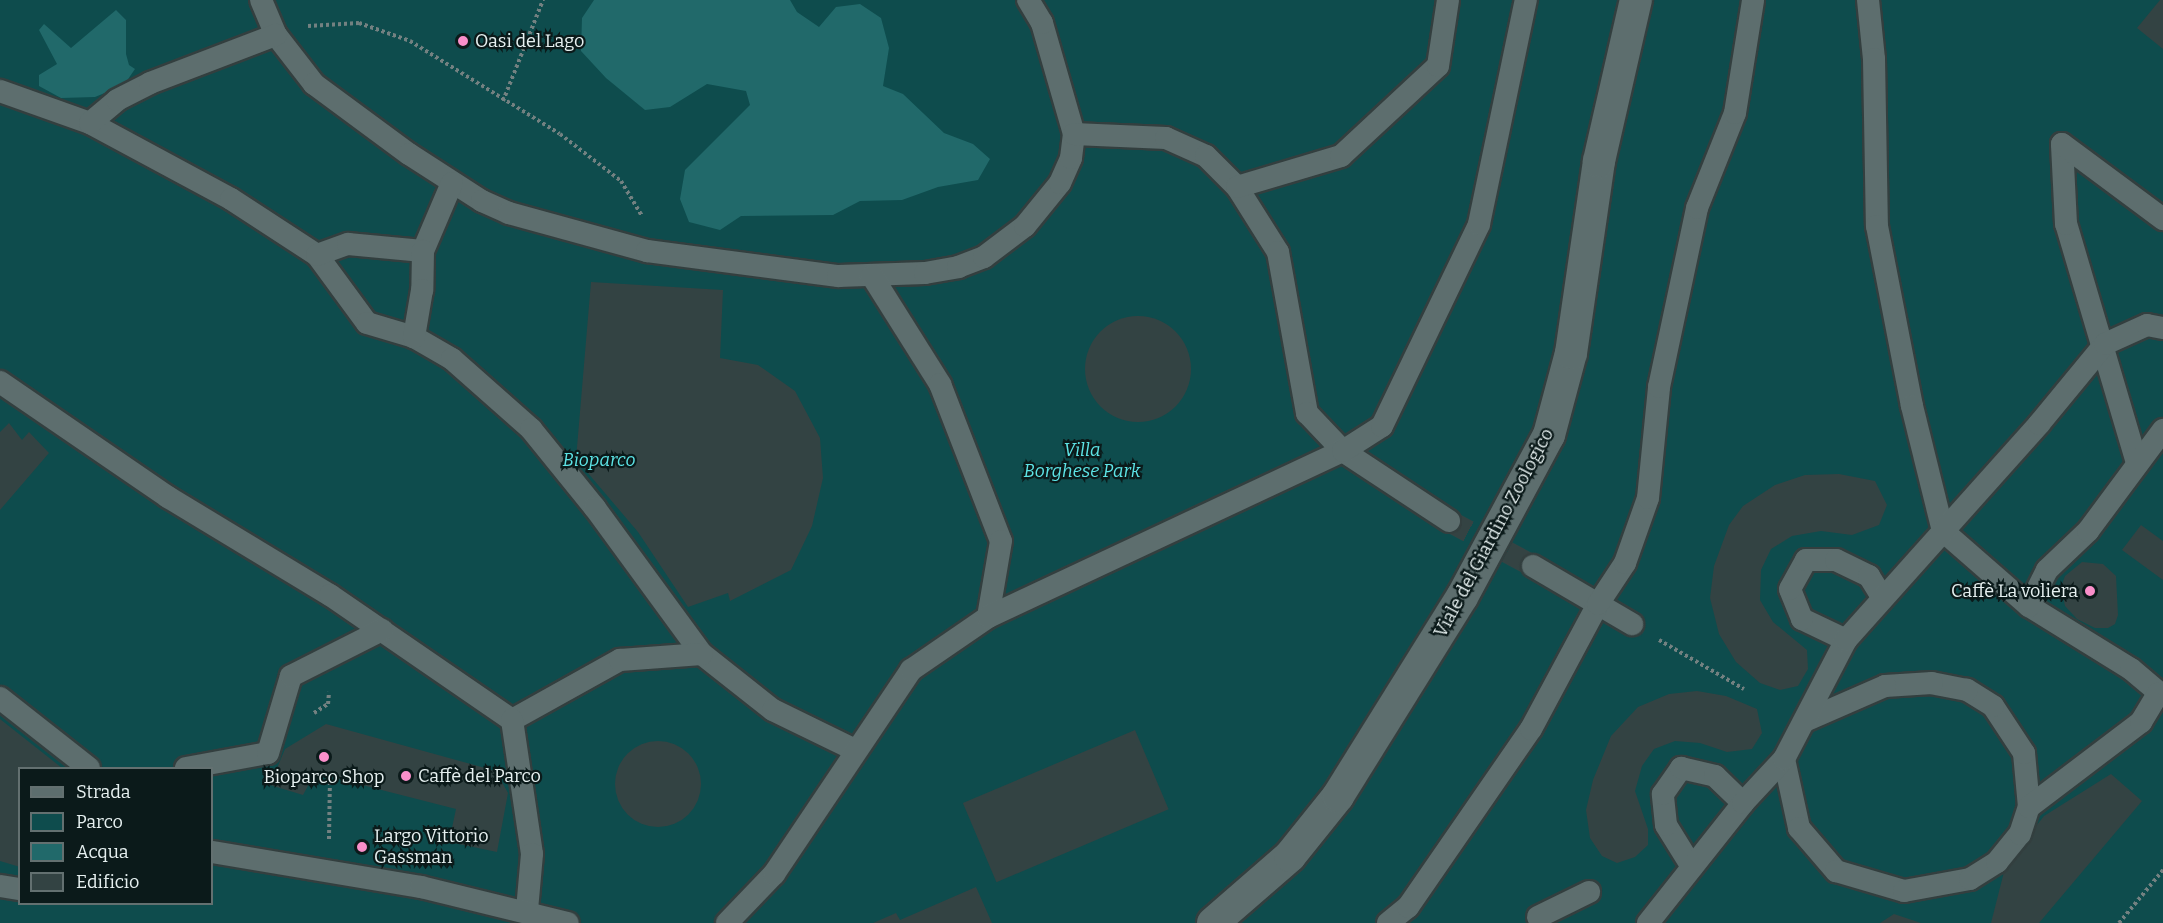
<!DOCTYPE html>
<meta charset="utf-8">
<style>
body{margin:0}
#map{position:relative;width:2163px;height:923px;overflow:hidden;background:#142424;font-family:Bitter,serif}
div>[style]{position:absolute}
.green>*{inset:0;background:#0e4c4d}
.water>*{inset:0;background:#21696a}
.building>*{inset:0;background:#334343;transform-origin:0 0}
.round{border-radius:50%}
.pedestrian-tunnel>*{height:22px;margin-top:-11px;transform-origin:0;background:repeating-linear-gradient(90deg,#344343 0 22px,transparent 0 33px)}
.path>*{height:4px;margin-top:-2px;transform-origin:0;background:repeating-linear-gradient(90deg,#738181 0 3px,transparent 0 6px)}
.roads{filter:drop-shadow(2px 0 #333f3f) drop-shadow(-2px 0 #333f3f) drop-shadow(0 2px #333f3f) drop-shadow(0 -2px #333f3f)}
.pedestrian>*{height:22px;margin:-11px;padding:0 11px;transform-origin:11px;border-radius:11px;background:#5d6e6e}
.minor>*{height:32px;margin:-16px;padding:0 16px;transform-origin:16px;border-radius:16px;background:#5d6e6e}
.dots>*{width:16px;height:16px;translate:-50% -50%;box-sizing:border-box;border:3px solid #0b1a1a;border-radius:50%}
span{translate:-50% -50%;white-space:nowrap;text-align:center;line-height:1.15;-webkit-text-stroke:4.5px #0b1a1a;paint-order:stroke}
.poi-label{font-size:18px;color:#e6f0f0}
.left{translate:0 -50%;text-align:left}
.right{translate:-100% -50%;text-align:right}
.park-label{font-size:18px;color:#5de4e6;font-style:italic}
.street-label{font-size:18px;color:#e6f0f0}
.legend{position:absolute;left:18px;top:767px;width:195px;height:138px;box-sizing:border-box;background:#0b1a1a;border:2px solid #637070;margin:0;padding:8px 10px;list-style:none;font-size:18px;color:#e6f0f0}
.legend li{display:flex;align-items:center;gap:12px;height:30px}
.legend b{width:30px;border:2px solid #637070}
</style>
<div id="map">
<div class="green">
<div style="clip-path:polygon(evenodd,0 0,2163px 0,2163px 923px,0 923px,0 0,20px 768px,212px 768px,212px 904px,20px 904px,20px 768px)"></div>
</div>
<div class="water">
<div style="clip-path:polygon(594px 0,790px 0,797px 12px,819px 27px,836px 7px,860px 4px,881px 18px,889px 48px,883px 86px,903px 94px,944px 133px,973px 144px,990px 159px,978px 180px,938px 187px,902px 200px,860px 201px,833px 215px,741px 216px,720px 230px,689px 222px,680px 199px,685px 170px,750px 105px,746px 91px,707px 84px,670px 107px,645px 110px,606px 78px,581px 51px,582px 18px)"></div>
<div style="clip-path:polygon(116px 10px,126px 20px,126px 54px,129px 65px,135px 69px,124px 85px,95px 97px,61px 98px,39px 86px,39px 75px,57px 64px,39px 30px,44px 24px,71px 48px)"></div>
</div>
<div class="building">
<div style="clip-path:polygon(2160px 0,2163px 0,2163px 49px,2137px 28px)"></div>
<div style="clip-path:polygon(591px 282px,723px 290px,720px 358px,758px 365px,795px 391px,820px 438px,823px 478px,812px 526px,791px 570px,730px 601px,728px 593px,688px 607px,638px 532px,576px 459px)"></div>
<div class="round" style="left:1085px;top:316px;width:106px;height:106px"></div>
<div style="clip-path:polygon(9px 423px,22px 440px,29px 432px,49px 453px,0 510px,0 432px)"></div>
<div style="clip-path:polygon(1839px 474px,1875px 481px,1887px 505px,1879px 525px,1852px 535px,1821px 531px,1792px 536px,1771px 549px,1761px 570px,1760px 600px,1773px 622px,1807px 650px,1808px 669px,1798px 686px,1780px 690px,1760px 683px,1736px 662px,1719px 634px,1710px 598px,1714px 566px,1729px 525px,1743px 506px,1775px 485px,1805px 475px)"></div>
<div style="clip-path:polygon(2141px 525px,2163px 541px,2163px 580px,2122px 550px)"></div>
<div style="clip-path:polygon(2082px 562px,2103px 564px,2116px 576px,2118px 615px,2115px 624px,2108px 628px,2095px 628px,2077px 619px,2065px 606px,2061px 587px,2065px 576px)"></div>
<div style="clip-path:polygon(1697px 691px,1726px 696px,1757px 709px,1762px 733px,1752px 749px,1727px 752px,1700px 743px,1675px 741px,1654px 749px,1642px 766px,1635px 791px,1648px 829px,1648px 845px,1635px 857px,1617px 863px,1602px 856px,1590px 838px,1586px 810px,1593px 780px,1611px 736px,1638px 707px,1669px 694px)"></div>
<div style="clip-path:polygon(0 719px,62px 768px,20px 768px,20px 867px,0 861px)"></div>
<div style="clip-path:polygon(326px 724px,496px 771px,508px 793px,497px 852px,449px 842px,456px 809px,315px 773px,303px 795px,270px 785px,285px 749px)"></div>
<div style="left:1135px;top:730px;width:86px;height:187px;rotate:67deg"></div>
<div class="round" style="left:615px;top:741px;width:86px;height:86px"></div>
<div style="clip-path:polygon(2111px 774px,2142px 801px,2039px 923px,1991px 923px,2006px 864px,2044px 816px)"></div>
<div style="clip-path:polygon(976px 887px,992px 923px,873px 923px,896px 913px,900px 920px)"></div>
<div style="clip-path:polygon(1894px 914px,1921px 923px,1880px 923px)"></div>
</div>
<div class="pedestrian-tunnel">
<div style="left:1449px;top:521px;width:95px;rotate:28.2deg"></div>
</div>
<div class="path">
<div style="left:308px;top:26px;width:51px;rotate:-3.4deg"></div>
<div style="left:359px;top:23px;width:54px;rotate:19.4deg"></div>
<div style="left:410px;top:41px;width:176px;rotate:31.8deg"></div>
<div style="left:560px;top:134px;width:77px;rotate:37.6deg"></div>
<div style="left:621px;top:181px;width:41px;rotate:59deg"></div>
<div style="left:503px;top:101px;width:109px;rotate:-68.4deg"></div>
<div style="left:1659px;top:640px;width:98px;rotate:30deg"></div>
<div style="left:314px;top:713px;width:17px;rotate:-33deg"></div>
<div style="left:328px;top:704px;width:12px;rotate:-85deg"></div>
<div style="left:329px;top:839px;width:62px;rotate:-89.1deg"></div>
<div style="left:2119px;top:923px;width:69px;rotate:-50.3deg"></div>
</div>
<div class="roads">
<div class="pedestrian">
<div style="left:261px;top:0;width:38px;rotate:67deg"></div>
<div style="left:276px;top:35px;width:62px;rotate:52.2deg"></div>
<div style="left:314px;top:84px;width:118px;rotate:36.4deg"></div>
<div style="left:409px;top:154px;width:87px;rotate:32.8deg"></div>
<div style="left:482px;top:201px;width:30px;rotate:24deg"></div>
<div style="left:509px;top:213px;width:143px;rotate:15.4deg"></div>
<div style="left:647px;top:251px;width:193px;rotate:7.5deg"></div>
<div style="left:838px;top:276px;width:87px;rotate:-2deg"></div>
<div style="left:925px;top:273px;width:34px;rotate:-10deg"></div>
<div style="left:958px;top:267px;width:28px;rotate:-21deg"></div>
<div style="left:984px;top:257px;width:51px;rotate:-37.1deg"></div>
<div style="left:1025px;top:226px;width:55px;rotate:-50.9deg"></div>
<div style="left:1060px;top:183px;width:27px;rotate:-66deg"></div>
<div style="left:1071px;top:158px;width:24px;rotate:-83deg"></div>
<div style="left:1074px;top:134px;width:116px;rotate:-106.1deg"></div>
<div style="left:1042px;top:23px;width:27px;rotate:-121deg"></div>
<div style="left:1868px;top:0;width:59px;rotate:84.2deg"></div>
<div style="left:1874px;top:59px;width:167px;rotate:89deg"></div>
<div style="left:1877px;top:226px;width:183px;rotate:79deg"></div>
<div style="left:1912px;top:406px;width:129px;rotate:76.1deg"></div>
<div style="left:1943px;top:531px;width:114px;rotate:41.1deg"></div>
<div style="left:2029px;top:606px;width:120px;rotate:31.7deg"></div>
<div style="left:2131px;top:669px;width:42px;rotate:40.2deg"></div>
<div style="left:0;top:91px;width:96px;rotate:19.6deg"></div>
<div style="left:90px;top:123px;width:160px;rotate:28.3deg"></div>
<div style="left:231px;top:199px;width:103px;rotate:33.1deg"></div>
<div style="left:317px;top:255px;width:84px;rotate:53.7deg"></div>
<div style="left:367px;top:323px;width:49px;rotate:16.6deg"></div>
<div style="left:414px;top:337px;width:44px;rotate:30.1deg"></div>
<div style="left:452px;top:359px;width:106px;rotate:41.5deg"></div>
<div style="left:531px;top:429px;width:102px;rotate:51deg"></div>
<div style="left:595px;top:508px;width:181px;rotate:53.8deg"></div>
<div style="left:702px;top:654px;width:90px;rotate:38.3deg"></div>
<div style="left:773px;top:710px;width:91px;rotate:26deg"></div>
<div style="left:90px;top:123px;width:35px;rotate:-40deg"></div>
<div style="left:117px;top:100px;width:37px;rotate:-27deg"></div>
<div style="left:150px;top:83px;width:135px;rotate:-20.9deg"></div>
<div style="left:1074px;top:134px;width:92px;rotate:2.5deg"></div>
<div style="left:1166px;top:138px;width:44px;rotate:24.2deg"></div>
<div style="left:1206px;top:156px;width:44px;rotate:45deg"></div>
<div style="left:1237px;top:187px;width:77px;rotate:57.8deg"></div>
<div style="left:1278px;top:252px;width:164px;rotate:79.8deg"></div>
<div style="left:1307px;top:413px;width:52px;rotate:46.5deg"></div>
<div style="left:1343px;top:451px;width:127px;rotate:33.4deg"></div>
<div style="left:1237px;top:187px;width:109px;rotate:-16.6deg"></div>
<div style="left:1341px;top:156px;width:132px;rotate:-42.9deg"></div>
<div style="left:1438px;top:66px;width:67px;rotate:-81.4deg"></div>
<div style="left:423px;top:251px;width:74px;rotate:-66.9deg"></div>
<div style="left:317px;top:255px;width:33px;rotate:-20deg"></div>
<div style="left:348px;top:244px;width:75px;rotate:5.3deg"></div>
<div style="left:423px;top:251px;width:39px;rotate:91deg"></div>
<div style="left:422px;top:290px;width:48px;rotate:99.7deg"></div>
<div style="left:872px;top:276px;width:128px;rotate:57.8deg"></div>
<div style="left:940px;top:384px;width:168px;rotate:68.8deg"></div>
<div style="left:1001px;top:541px;width:77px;rotate:99.7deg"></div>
<div style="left:0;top:382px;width:204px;rotate:34.4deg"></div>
<div style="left:168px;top:497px;width:189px;rotate:31.2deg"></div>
<div style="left:330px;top:595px;width:221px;rotate:34.5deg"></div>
<div style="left:512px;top:720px;width:124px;rotate:-29.1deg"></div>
<div style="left:620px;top:660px;width:82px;rotate:-4.2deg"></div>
<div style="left:2137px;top:463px;width:249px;rotate:-106.5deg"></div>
<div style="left:2066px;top:224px;width:80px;rotate:-92.9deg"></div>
<div style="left:2062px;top:144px;width:126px;rotate:36.6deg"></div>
<div style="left:1533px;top:566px;width:115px;rotate:30.4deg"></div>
<div style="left:2029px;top:606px;width:40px;rotate:-63.4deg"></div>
<div style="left:2047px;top:570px;width:57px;rotate:-43.6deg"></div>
<div style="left:2088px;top:531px;width:126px;rotate:-53.4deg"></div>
<div style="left:1846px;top:640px;width:49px;rotate:-154.5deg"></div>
<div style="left:1802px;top:619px;width:32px;rotate:-112deg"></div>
<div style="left:1790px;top:589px;width:33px;rotate:-61deg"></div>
<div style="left:1806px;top:560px;width:30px"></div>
<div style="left:1836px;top:560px;width:37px;rotate:26deg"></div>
<div style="left:1869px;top:576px;width:26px;rotate:58deg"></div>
<div style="left:0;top:698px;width:113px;rotate:38.2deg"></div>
<div style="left:512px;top:720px;width:135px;rotate:81.5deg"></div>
<div style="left:532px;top:854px;width:56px;rotate:95.1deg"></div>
<div style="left:1784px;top:759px;width:71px;rotate:77.7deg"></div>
<div style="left:1799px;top:828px;width:57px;rotate:49.3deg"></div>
<div style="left:1836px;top:871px;width:71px;rotate:16.4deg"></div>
<div style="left:1904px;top:891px;width:67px;rotate:-10.3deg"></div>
<div style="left:1970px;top:879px;width:32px;rotate:-32deg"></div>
<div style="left:1997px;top:862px;width:36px;rotate:-51deg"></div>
<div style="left:2020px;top:834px;width:28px;rotate:-72deg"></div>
<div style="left:2029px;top:807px;width:54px;rotate:-95.3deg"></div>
<div style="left:2024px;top:753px;width:56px;rotate:-123.4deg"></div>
<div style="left:1993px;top:706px;width:31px;rotate:-148deg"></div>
<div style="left:1967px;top:690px;width:36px;rotate:-169deg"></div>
<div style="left:1932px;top:683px;width:47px;rotate:176.3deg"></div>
<div style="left:1885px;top:686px;width:85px;rotate:156.4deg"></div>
<div style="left:186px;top:768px;width:83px;rotate:-10.4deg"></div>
<div style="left:268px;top:753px;width:80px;rotate:-73.4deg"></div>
<div style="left:291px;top:676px;width:102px;rotate:-26.8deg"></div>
<div style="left:2029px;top:807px;width:141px;rotate:-37.2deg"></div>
<div style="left:2141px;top:722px;width:33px;rotate:-59deg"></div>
<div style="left:212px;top:852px;width:212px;rotate:9.5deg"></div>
<div style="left:421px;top:887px;width:151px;rotate:13.8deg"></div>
<div style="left:1692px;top:867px;width:49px;rotate:-121.8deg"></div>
<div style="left:1666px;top:825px;width:31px;rotate:-96deg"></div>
<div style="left:1663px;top:794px;width:32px;rotate:-55deg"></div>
<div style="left:1681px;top:768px;width:35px;rotate:13deg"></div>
<div style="left:1715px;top:776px;width:39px;rotate:44deg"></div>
<div style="left:0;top:886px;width:20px;rotate:9deg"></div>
<div style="left:1538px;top:917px;width:57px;rotate:-26.1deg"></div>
<div style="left:727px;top:923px;width:68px;rotate:-46.2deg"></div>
<div style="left:774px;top:874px;width:246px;rotate:-56.1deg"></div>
<div style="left:911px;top:670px;width:93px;rotate:-34.5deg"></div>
<div style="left:988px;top:617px;width:392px;rotate:-25.1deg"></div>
<div style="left:1343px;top:451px;width:46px;rotate:-32.7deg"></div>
<div style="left:1382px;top:426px;width:224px;rotate:-64.3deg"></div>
<div style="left:1479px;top:224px;width:229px;rotate:-78.2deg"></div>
<div style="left:1388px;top:923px;width:26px;rotate:-39deg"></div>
<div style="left:1408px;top:907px;width:216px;rotate:-55.4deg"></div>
<div style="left:1531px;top:729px;width:142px;rotate:-61.8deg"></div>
<div style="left:1598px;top:604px;width:49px;rotate:-56.6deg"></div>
<div style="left:1625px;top:563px;width:69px;rotate:-70.5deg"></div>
<div style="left:1648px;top:498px;width:112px;rotate:-84.3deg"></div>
<div style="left:1659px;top:387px;width:183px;rotate:-78deg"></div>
<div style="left:1697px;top:208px;width:102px;rotate:-68.2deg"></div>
<div style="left:1735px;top:113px;width:114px;rotate:-80.9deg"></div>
<div style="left:1648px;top:923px;width:153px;rotate:-51.6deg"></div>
<div style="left:1743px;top:803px;width:60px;rotate:-47deg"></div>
<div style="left:1784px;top:759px;width:134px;rotate:-62.5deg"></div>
<div style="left:1846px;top:640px;width:290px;rotate:-48.2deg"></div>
<div style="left:2039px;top:424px;width:104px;rotate:-50.5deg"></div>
<div style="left:2105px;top:344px;width:46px;rotate:-24.3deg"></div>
<div style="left:2147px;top:325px;width:16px;rotate:11deg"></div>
</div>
<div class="minor">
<div style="left:1213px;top:923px;width:102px;rotate:-41deg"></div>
<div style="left:1290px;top:856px;width:77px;rotate:-51.3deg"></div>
<div style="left:1338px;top:796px;width:234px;rotate:-58.1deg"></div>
<div style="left:1462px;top:597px;width:184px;rotate:-61.8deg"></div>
<div style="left:1549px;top:435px;width:85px;rotate:-75deg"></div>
<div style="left:1571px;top:353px;width:194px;rotate:-81.7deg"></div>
<div style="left:1599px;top:161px;width:165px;rotate:-77.1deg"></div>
</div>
</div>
<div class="dots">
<div style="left:463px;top:41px;background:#f98fca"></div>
<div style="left:2090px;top:591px;background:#f98fca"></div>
<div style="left:324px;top:757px;background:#f98fca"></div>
<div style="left:406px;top:776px;background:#f98fca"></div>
<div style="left:362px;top:847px;background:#f98fca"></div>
</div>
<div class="poi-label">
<span class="left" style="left:475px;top:41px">Oasi del Lago</span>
<span class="right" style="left:2078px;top:591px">Caffè La voliera</span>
<span class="left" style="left:418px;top:776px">Caffè del Parco</span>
<span style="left:324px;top:777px">Bioparco Shop</span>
<span class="left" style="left:374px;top:847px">Largo Vittorio<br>Gassman</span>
</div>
<div class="park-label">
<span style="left:1082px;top:461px">Villa<br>Borghese Park</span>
<span style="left:599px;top:460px">Bioparco</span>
</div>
<div class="street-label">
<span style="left:1494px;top:533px;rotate:-62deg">Viale del Giardino Zoologico</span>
</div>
<ul class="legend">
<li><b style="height:8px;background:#5d6e6e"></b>Strada</li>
<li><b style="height:16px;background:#0e4c4d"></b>Parco</li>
<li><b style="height:16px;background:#21696a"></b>Acqua</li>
<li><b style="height:16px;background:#334343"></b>Edificio</li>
</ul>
</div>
